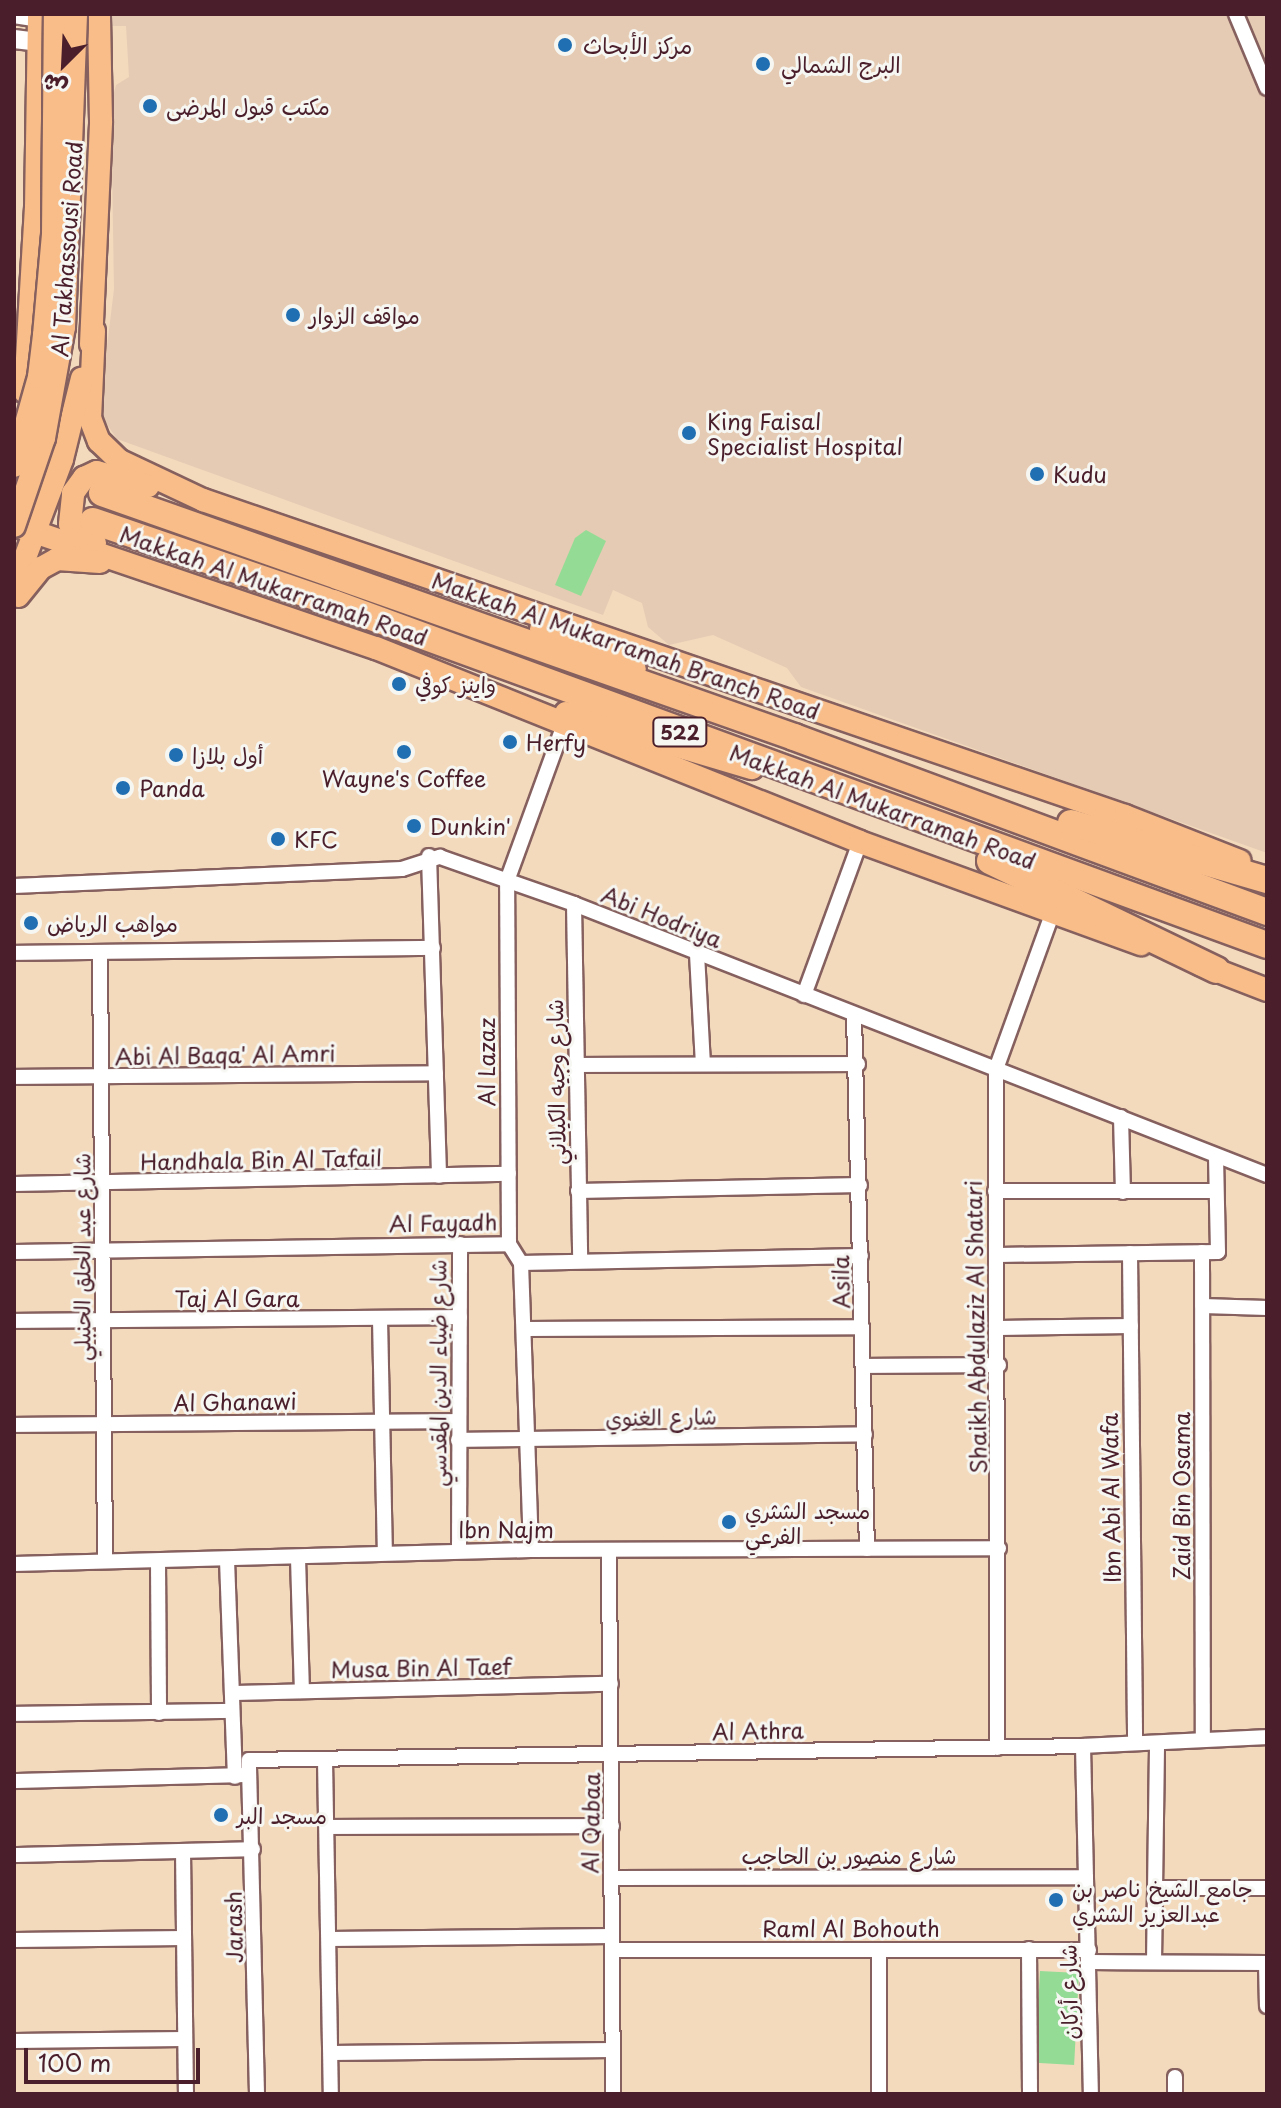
<!DOCTYPE html>
<meta charset="utf-8">
<style>
body{margin:0}
#map{position:relative;width:1281px;height:2108px;overflow:hidden;background:#f3dabd;font-family:"Playpen Sans","Playpen Sans Arabic",sans-serif}
div>[style]{position:absolute}
.built>*{inset:0;background:#e5cbb3}
.green>*{inset:0;background:#94dc96;transform-origin:0 0}
.roads{filter:drop-shadow(2px 0 #85605e) drop-shadow(-2px 0 #85605e) drop-shadow(0 2px #85605e) drop-shadow(0 -2px #85605e)}
.minor>*{height:14px;margin:-7px;padding:0 7px;transform-origin:7px;border-radius:7px;background:#fff}
.tertiary>*{height:18px;margin:-9px;padding:0 9px;transform-origin:9px;border-radius:9px;background:#fff}
.primary>*{height:22px;margin:-11px;padding:0 11px;transform-origin:11px;border-radius:11px;background:#f8bd89}
.motorway>*{height:26px;margin:-13px;padding:0 13px;transform-origin:13px;border-radius:13px;background:#f8bd89}
.bridges{filter:drop-shadow(2px 0 #85605e) drop-shadow(-2px 0 #85605e) drop-shadow(0 2px #85605e) drop-shadow(0 -2px #85605e)}
.primary-bridge>*{height:22px;margin:-11px;padding:0 11px;transform-origin:11px;border-radius:11px;background:#f8bd89}
.dots>*{width:22px;height:22px;translate:-50% -50%;box-sizing:border-box;border:4px solid #f6f6f2;border-radius:50%}
span{translate:-50% -50%;white-space:nowrap;text-align:center;line-height:1.15;-webkit-text-stroke:6px #f6f6f2;paint-order:stroke}
.shield-label span{padding:2px 6px;background:#f6f6f2;border:2px solid;border-radius:6px;-webkit-text-stroke-width:0}
.shield-label{font-size:20px;color:#4a1f2b;font-weight:700}
.poi-label{font-size:22px;color:#4a1f2b}
.left{translate:0 -50%;text-align:left}
.street-label{font-size:22px;color:#4a1f2b}
.frame{position:absolute;inset:0;border:16px solid #4a1f2b;pointer-events:none}
.north{position:absolute;left:24px;top:24px;width:80px;height:80px;-webkit-text-stroke:6px #f6f6f2;paint-order:stroke;rotate:204deg;font-size:22px;font-weight:700;line-height:32px;text-align:center;color:#4a1f2b}
.north::after{content:'';display:block;margin:auto;width:28px;height:36px;background:#4a1f2b;clip-path:polygon(50% 0,100% 100%,50% 72%,0 100%)}
.scale{position:absolute;left:24px;top:2048px;width:176px;height:36px;box-sizing:border-box;border:4px solid #4a1f2b;border-top:0;padding-left:10px;font-size:24px;line-height:28px;white-space:nowrap;color:#4a1f2b;-webkit-text-stroke:6px #f6f6f2;paint-order:stroke}
</style>
<div id="map">
<div class="built">
<div style="clip-path:polygon(111px 14px,1267px 14px,1267px 853px,801px 687px,787px 668px,713px 635px,669px 645px,648px 627px,642px 603px,613px 590px,603px 615px,117px 439px,99px 413px,114px 289px,111px 104px,116px 85px,129px 77px,126px 26px,111px 26px)"></div>
</div>
<div class="green">
<div style="clip-path:polygon(586px 530px,606px 541px,581px 596px,555px 585px,575px 538px)"></div>
<div style="left:1040px;top:1971px;width:39px;height:92px;rotate:3deg"></div>
</div>
<div class="roads">
<div class="minor">
<div style="left:1236px;top:14px;width:80px;rotate:67.3deg"></div>
<div style="left:429px;top:856px;width:320px;rotate:88.2deg"></div>
<div style="left:14px;top:886px;width:388px;rotate:-2.5deg"></div>
<div style="left:402px;top:869px;width:40px;rotate:-18deg"></div>
<div style="left:440px;top:857px;width:142px;rotate:19.3deg"></div>
<div style="left:574px;top:904px;width:744px;rotate:21.36deg"></div>
<div style="left:574px;top:904px;width:356px;rotate:89deg"></div>
<div style="left:100px;top:952px;width:609px;rotate:89.53deg"></div>
<div style="left:14px;top:953px;width:419px;rotate:-0.7deg"></div>
<div style="left:697px;top:954px;width:110px;rotate:86.9deg"></div>
<div style="left:804px;top:995px;width:163px;rotate:-69.9deg"></div>
<div style="left:854px;top:1015px;width:534px;rotate:88.61deg"></div>
<div style="left:578px;top:1065px;width:280px;rotate:-0.2deg"></div>
<div style="left:14px;top:1077px;width:422px;rotate:-0.5deg"></div>
<div style="left:1121px;top:1117px;width:75px;rotate:88.5deg"></div>
<div style="left:14px;top:1184px;width:495px;rotate:-1.2deg"></div>
<div style="left:578px;top:1191px;width:282px;rotate:-1.2deg"></div>
<div style="left:995px;top:1191px;width:221px"></div>
<div style="left:509px;top:1244px;width:363px;rotate:-90.3deg"></div>
<div style="left:507px;top:881px;width:164px;rotate:-70deg"></div>
<div style="left:14px;top:1252px;width:495px;rotate:-0.9deg"></div>
<div style="left:509px;top:1244px;width:22px;rotate:58deg"></div>
<div style="left:521px;top:1263px;width:287px;rotate:88deg"></div>
<div style="left:1202px;top:1252px;width:487px;rotate:89.9deg"></div>
<div style="left:1130px;top:1253px;width:490px;rotate:89.4deg"></div>
<div style="left:998px;top:1255px;width:220px;rotate:-0.8deg"></div>
<div style="left:1218px;top:1252px;width:95px;rotate:-91.2deg"></div>
<div style="left:521px;top:1263px;width:340px;rotate:-1.2deg"></div>
<div style="left:1203px;top:1306px;width:64px;rotate:1.8deg"></div>
<div style="left:380px;top:1319px;width:234px;rotate:88.8deg"></div>
<div style="left:14px;top:1321px;width:446px;rotate:-0.5deg"></div>
<div style="left:999px;top:1328px;width:132px;rotate:-0.9deg"></div>
<div style="left:525px;top:1329px;width:337px;rotate:-0.3deg"></div>
<div style="left:864px;top:1366px;width:135px;rotate:-0.4deg"></div>
<div style="left:14px;top:1425px;width:443px;rotate:-0.5deg"></div>
<div style="left:458px;top:1440px;width:407px;rotate:-0.8deg"></div>
<div style="left:459px;top:1551px;width:307px;rotate:-89.8deg"></div>
<div style="left:609px;top:1552px;width:542px;rotate:89.58deg"></div>
<div style="left:298px;top:1558px;width:133px;rotate:88.3deg"></div>
<div style="left:227px;top:1560px;width:217px;rotate:87.9deg"></div>
<div style="left:158px;top:1563px;width:150px;rotate:89.6deg"></div>
<div style="left:14px;top:1564px;width:517px;rotate:-1.55deg"></div>
<div style="left:531px;top:1550px;width:468px;rotate:-0.2deg"></div>
<div style="left:232px;top:1693px;width:379px;rotate:-1.4deg"></div>
<div style="left:14px;top:1714px;width:218px;rotate:-0.8deg"></div>
<div style="left:1083px;top:1746px;width:348px;rotate:88.7deg"></div>
<div style="left:997px;top:1748px;width:679px;rotate:-90.08deg"></div>
<div style="left:996px;top:1069px;width:165px;rotate:-70.1deg"></div>
<div style="left:325px;top:1760px;width:334px;rotate:89deg"></div>
<div style="left:14px;top:1781px;width:234px;rotate:-1.5deg"></div>
<div style="left:327px;top:1827px;width:285px;rotate:-0.2deg"></div>
<div style="left:183px;top:1851px;width:243px;rotate:89.3deg"></div>
<div style="left:14px;top:1855px;width:239px;rotate:-1.4deg"></div>
<div style="left:612px;top:1878px;width:474px;rotate:-0.1deg"></div>
<div style="left:1155px;top:1888px;width:112px"></div>
<div style="left:329px;top:1939px;width:283px;rotate:-0.6deg"></div>
<div style="left:14px;top:1940px;width:170px;rotate:-0.7deg"></div>
<div style="left:1029px;top:1949px;width:145px;rotate:89.6deg"></div>
<div style="left:612px;top:1950px;width:477px"></div>
<div style="left:1090px;top:1962px;width:177px;rotate:0.3deg"></div>
<div style="left:1154px;top:1962px;width:219px;rotate:-89.2deg"></div>
<div style="left:1266px;top:1963px;width:43px;rotate:88.7deg"></div>
<div style="left:14px;top:2041px;width:170px;rotate:-0.7deg"></div>
<div style="left:331px;top:2053px;width:282px;rotate:-0.6deg"></div>
<div style="left:1175px;top:2077px;width:17px;rotate:90deg"></div>
<div style="left:257px;top:2094px;width:334px;rotate:-91.4deg"></div>
<div style="left:249px;top:1760px;width:834px;rotate:-0.96deg"></div>
<div style="left:1083px;top:1746px;width:184px;rotate:-2.8deg"></div>
<div style="left:879px;top:2094px;width:144px;rotate:-90deg"></div>
</div>
<div class="tertiary">
<div style="left:14px;top:14px;width:25px;rotate:9deg"></div>
<div style="left:14px;top:39px;width:24px;rotate:7deg"></div>
</div>
<div class="primary">
<div style="left:94px;top:331px;width:87px;rotate:92.6deg"></div>
<div style="left:90px;top:418px;width:25px;rotate:69deg"></div>
<div style="left:99px;top:441px;width:29px;rotate:44deg"></div>
<div style="left:120px;top:461px;width:92px;rotate:25.2deg"></div>
<div style="left:203px;top:500px;width:975px;rotate:18.92deg"></div>
<div style="left:1125px;top:816px;width:123px;rotate:21.4deg"></div>
<div style="left:91px;top:344px;width:223px;rotate:-87.4deg"></div>
<div style="left:101px;top:121px;width:107px;rotate:-91.1deg"></div>
<div style="left:25px;top:392px;width:184px;rotate:-86.6deg"></div>
<div style="left:36px;top:208px;width:194px;rotate:-89.1deg"></div>
<div style="left:14px;top:525px;width:382px;rotate:18.8deg"></div>
<div style="left:376px;top:648px;width:521px;rotate:21.84deg"></div>
<div style="left:860px;top:842px;width:299px;rotate:20deg"></div>
<div style="left:95px;top:543px;width:18px;rotate:-158deg"></div>
<div style="left:78px;top:536px;width:14px;rotate:-124deg"></div>
<div style="left:70px;top:524px;width:31px;rotate:-84deg"></div>
<div style="left:73px;top:493px;width:19px;rotate:-54deg"></div>
<div style="left:84px;top:478px;width:14px;rotate:-25deg"></div>
<div style="left:97px;top:472px;width:53px;rotate:15.4deg"></div>
<div style="left:14px;top:587px;width:137px;rotate:-69.4deg"></div>
<div style="left:62px;top:459px;width:83px;rotate:-76.1deg"></div>
<div style="left:18px;top:596px;width:36px;rotate:-51deg"></div>
<div style="left:41px;top:568px;width:18px;rotate:-29deg"></div>
<div style="left:57px;top:559px;width:43px;rotate:4deg"></div>
<div style="left:541px;top:629px;width:102px;rotate:23.1deg"></div>
<div style="left:566px;top:713px;width:194px;rotate:16.5deg"></div>
<div style="left:1200px;top:964px;width:72px;rotate:21.2deg"></div>
</div>
<div class="motorway">
<div style="left:102px;top:493px;width:734px;rotate:19.42deg"></div>
<div style="left:794px;top:737px;width:504px;rotate:20.3deg"></div>
<div style="left:93px;top:521px;width:254px;rotate:18.9deg"></div>
<div style="left:333px;top:603px;width:995px;rotate:20.11deg"></div>
<div style="left:1071px;top:823px;width:204px;rotate:16.2deg"></div>
<div style="left:990px;top:861px;width:251px;rotate:25.7deg"></div>
</div>
</div>
<div class="bridges">
<div class="primary-bridge">
<div style="left:14px;top:466px;width:92px;rotate:-74.3deg"></div>
<div style="left:39px;top:377px;width:42px;rotate:-83.2deg"></div>
<div style="left:44px;top:335px;width:100px;rotate:-84.9deg"></div>
<div style="left:53px;top:235px;width:221px;rotate:-89.5deg"></div>
<div style="left:14px;top:526px;width:93px;rotate:-71.2deg"></div>
<div style="left:44px;top:438px;width:113px;rotate:-79.8deg"></div>
<div style="left:64px;top:327px;width:313px;rotate:-87.8deg"></div>
</div>
</div>
<div class="dots">
<div style="left:565px;top:45px;background:#1f6fb2"></div>
<div style="left:763px;top:64px;background:#1f6fb2"></div>
<div style="left:150px;top:106px;background:#1f6fb2"></div>
<div style="left:293px;top:315px;background:#1f6fb2"></div>
<div style="left:689px;top:433px;background:#1f6fb2"></div>
<div style="left:1037px;top:474px;background:#1f6fb2"></div>
<div style="left:399px;top:684px;background:#1f6fb2"></div>
<div style="left:510px;top:742px;background:#1f6fb2"></div>
<div style="left:404px;top:752px;background:#1f6fb2"></div>
<div style="left:176px;top:755px;background:#1f6fb2"></div>
<div style="left:123px;top:788px;background:#1f6fb2"></div>
<div style="left:414px;top:826px;background:#1f6fb2"></div>
<div style="left:278px;top:839px;background:#1f6fb2"></div>
<div style="left:31px;top:923px;background:#1f6fb2"></div>
<div style="left:729px;top:1522px;background:#1f6fb2"></div>
<div style="left:221px;top:1815px;background:#1f6fb2"></div>
<div style="left:1056px;top:1900px;background:#1f6fb2"></div>
</div>
<div class="shield-label">
<span style="left:680px;top:732px">522</span>
</div>
<div class="poi-label">
<span class="left" style="left:583px;top:45px">مركز الأبحاث</span>
<span class="left" style="left:781px;top:64px">البرج الشمالي</span>
<span class="left" style="left:166px;top:106px">مكتب قبول المرضى</span>
<span class="left" style="left:309px;top:315px">مواقف الزوار</span>
<span class="left" style="left:707px;top:433px">King Faisal<br>Specialist Hospital</span>
<span class="left" style="left:1053px;top:474px">Kudu</span>
<span class="left" style="left:415px;top:684px">واينز كوفي</span>
<span class="left" style="left:526px;top:742px">Herfy</span>
<span class="left" style="left:192px;top:755px">أول بلازا</span>
<span style="left:404px;top:778px">Wayne's Coffee</span>
<span class="left" style="left:139px;top:788px">Panda</span>
<span class="left" style="left:430px;top:826px">Dunkin'</span>
<span class="left" style="left:294px;top:839px">KFC</span>
<span class="left" style="left:47px;top:923px">مواهب الرياض</span>
<span class="left" style="left:745px;top:1522px">مسجد الشثري<br>الفرعي</span>
<span class="left" style="left:237px;top:1815px">مسجد البر</span>
<span class="left" style="left:1072px;top:1900px">جامع الشيخ ناصر بن<br>عبدالعزيز الشثري</span>
</div>
<div class="street-label">
<span style="left:66px;top:249px;rotate:-86deg">Al Takhassousi Road</span>
<span style="left:274px;top:585px;rotate:19deg">Makkah Al Mukarramah Road</span>
<span style="left:626px;top:645px;rotate:19deg">Makkah Al Mukarramah Branch Road</span>
<span style="left:883px;top:806px;rotate:20deg">Makkah Al Mukarramah Road</span>
<span style="left:662px;top:916px;rotate:22deg">Abi Hodriya</span>
<span style="left:225px;top:1054px;rotate:-1deg">Abi Al Baqa' Al Amri</span>
<span style="left:486px;top:1062px;rotate:-90deg">Al Lazaz</span>
<span style="left:555px;top:1082px;rotate:-91deg">شارع وجيه الكيلاني</span>
<span style="left:261px;top:1159px;rotate:-1deg">Handhala Bin Al Tafail</span>
<span style="left:443px;top:1222px;rotate:-1deg">Al Fayadh</span>
<span style="left:81px;top:1257px;rotate:-90deg">شارع عبد الحلق الحنبلي</span>
<span style="left:840px;top:1282px;rotate:-91deg">Asila</span>
<span style="left:237px;top:1298px">Taj Al Gara</span>
<span style="left:975px;top:1327px;rotate:-91deg">Shaikh Abdulaziz Al Shatari</span>
<span style="left:437px;top:1373px;rotate:-90deg">شارع ضياء الدين المقدسي</span>
<span style="left:235px;top:1401px;rotate:-1deg">Al Ghanawi</span>
<span style="left:661px;top:1416px;rotate:-1deg">شارع الغنوي</span>
<span style="left:1181px;top:1496px;rotate:-90deg">Zaid Bin Osama</span>
<span style="left:1110px;top:1498px;rotate:-91deg">Ibn Abi Al Wafa</span>
<span style="left:506px;top:1529px">Ibn Najm</span>
<span style="left:421px;top:1667px;rotate:-1deg">Musa Bin Al Taef</span>
<span style="left:758px;top:1730px;rotate:-1deg">Al Athra</span>
<span style="left:590px;top:1823px;rotate:-89deg">Al Qabaa</span>
<span style="left:849px;top:1855px">شارع منصور بن الحاجب</span>
<span style="left:233px;top:1927px;rotate:-91deg">Jarash</span>
<span style="left:851px;top:1928px">Raml Al Bohouth</span>
<span style="left:1068px;top:1992px;rotate:-91deg">شارع أركان</span>
</div>
<div class="frame"></div>
<div class="north">ش</div>
<div class="scale">100 m</div>
</div>
